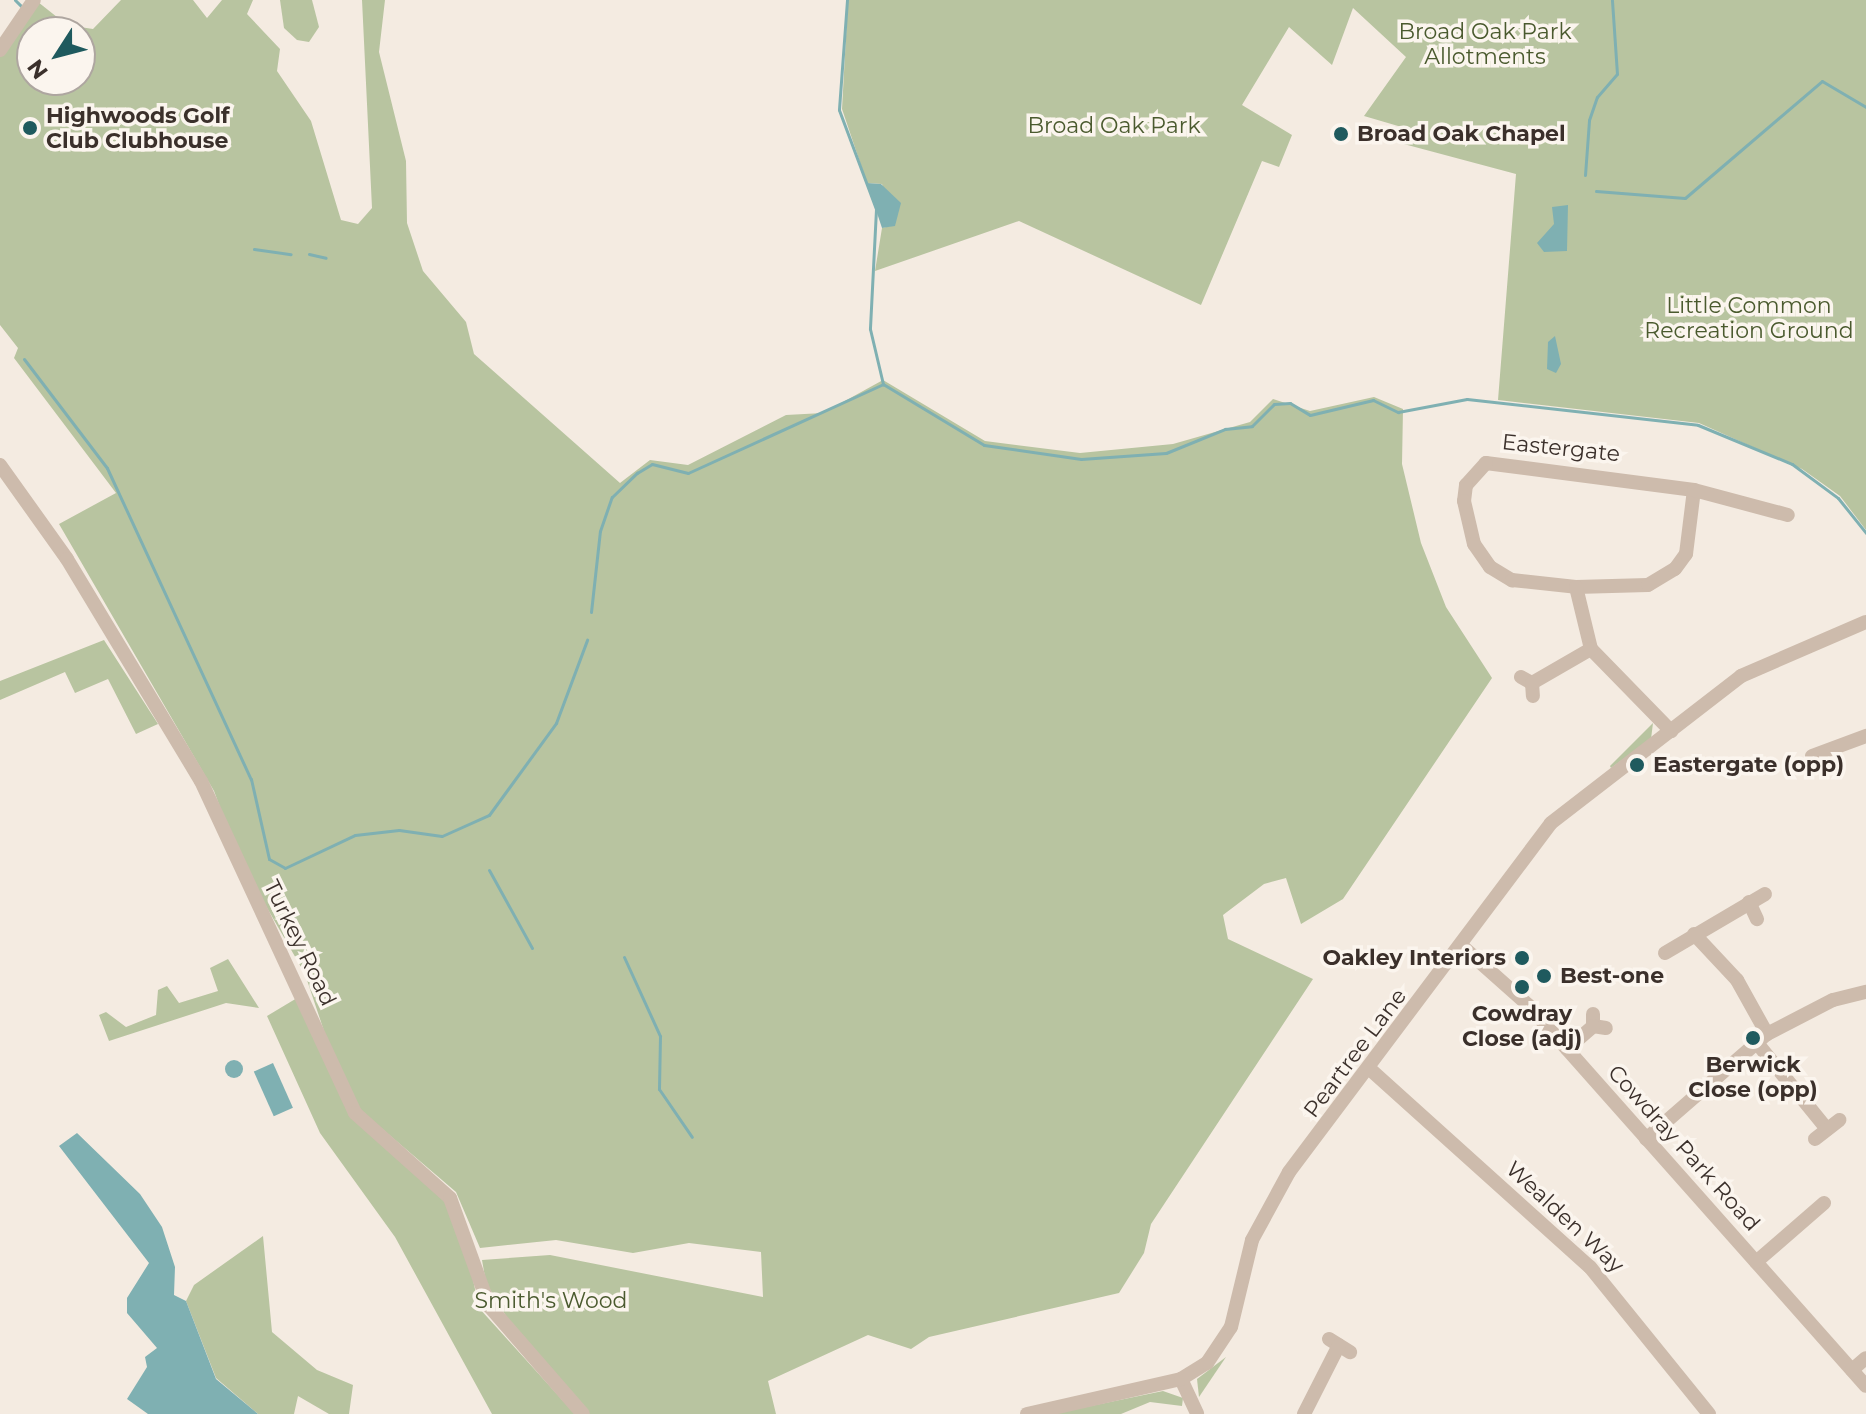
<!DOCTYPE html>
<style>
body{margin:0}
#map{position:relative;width:1866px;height:1414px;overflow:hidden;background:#f4ebe1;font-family:Montserrat,sans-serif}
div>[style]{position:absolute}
.green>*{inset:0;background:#b8c4a0}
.water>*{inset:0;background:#7fb0b2;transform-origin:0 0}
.round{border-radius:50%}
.stream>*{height:3px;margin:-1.5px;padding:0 1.5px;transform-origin:1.5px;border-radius:1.5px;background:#7fb0b2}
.minor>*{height:14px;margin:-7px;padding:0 7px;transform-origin:7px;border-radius:7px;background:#cdbbac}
.dots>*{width:22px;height:22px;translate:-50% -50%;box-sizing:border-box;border:4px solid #fbf5ee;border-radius:50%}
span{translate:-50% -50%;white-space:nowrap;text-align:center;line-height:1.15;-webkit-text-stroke:7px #fbf5ee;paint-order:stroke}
.park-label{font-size:22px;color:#4a5a2e}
.poi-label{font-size:22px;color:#3b302b;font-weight:700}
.left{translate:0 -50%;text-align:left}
.right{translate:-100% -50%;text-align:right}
.street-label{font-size:22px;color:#3b302b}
.north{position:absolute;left:16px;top:16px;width:80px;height:80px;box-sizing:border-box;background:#fbf5ee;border:2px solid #aea6a0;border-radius:50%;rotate:234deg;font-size:22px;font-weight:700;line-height:32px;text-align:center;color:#3b302b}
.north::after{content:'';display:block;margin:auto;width:28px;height:36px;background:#1f5a5e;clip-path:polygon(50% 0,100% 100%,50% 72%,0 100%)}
</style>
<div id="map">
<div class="green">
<div style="clip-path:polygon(evenodd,121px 0,193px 0,207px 18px,222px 0,253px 0,247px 14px,280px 49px,277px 71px,311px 121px,341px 220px,358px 224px,372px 208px,362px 0,385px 0,379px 52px,406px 161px,407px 223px,423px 271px,466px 322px,474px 354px,620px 483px,650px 460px,688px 465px,786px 415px,823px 413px,883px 380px,985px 441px,1080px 453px,1173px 444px,1250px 422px,1273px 399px,1310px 411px,1374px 397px,1403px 409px,1402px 464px,1421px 543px,1446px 607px,1492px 678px,1343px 899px,1301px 924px,1286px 878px,1264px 884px,1223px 915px,1228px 939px,1313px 979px,1151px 1224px,1144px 1253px,1119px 1293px,929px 1337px,911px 1349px,868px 1335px,768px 1381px,776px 1414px,589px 1414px,509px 1321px,486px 1283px,482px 1260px,550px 1255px,763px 1297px,761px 1252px,689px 1243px,633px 1253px,556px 1240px,480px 1248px,456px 1192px,359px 1109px,335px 1064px,305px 974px,240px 861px,214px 791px,59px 524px,116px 493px,14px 358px,18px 348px,0 325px,0 56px,38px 2px,67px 25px,93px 29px,121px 0,32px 32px,80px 32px,80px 80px,32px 80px,32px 32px)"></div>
<div style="clip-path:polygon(312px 0,319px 27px,309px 42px,297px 40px,284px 28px,280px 0)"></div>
<div style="clip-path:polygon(848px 0,1866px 0,1866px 530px,1840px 496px,1802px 469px,1699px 423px,1498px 400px,1516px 174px,1400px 143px,1405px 128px,1364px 116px,1406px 57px,1353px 8px,1332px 65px,1289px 27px,1242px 105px,1292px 135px,1279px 167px,1262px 161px,1201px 305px,1019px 221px,875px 271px,882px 228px,895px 225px,882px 184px,867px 183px,842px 109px)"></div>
<div style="clip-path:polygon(104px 640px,158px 724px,136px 734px,108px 679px,75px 693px,65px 672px,0 700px,0 681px)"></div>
<div style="clip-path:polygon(1653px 723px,1651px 739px,1611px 768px,1610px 766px)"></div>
<div style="clip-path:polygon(228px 959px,259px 1008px,226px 1003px,109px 1041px,99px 1015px,106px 1012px,126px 1027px,156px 1015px,158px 990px,167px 986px,179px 1003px,218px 991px,210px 968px)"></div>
<div style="clip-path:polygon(297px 998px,352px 1115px,445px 1202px,467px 1251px,479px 1308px,575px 1414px,492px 1414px,395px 1237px,320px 1133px,267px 1016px)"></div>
<div style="clip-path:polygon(263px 1236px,272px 1332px,317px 1370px,353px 1385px,349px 1414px,329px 1414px,298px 1396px,294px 1414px,258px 1414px,216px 1378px,186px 1301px,194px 1285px)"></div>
<div style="clip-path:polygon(1226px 1357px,1199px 1397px,1197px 1379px)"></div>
<div style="clip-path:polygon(1163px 1391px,1183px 1398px,1182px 1406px,1150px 1402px,1121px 1414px,1052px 1414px)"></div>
</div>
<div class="water">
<div style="clip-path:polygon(867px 183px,881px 184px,901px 203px,895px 226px,882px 228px)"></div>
<div style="clip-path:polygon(1568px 205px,1567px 251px,1544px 252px,1537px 243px,1554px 224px,1552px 207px)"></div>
<div style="clip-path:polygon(1555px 336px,1561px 364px,1556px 373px,1547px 369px,1548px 342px)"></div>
<div class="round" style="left:225px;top:1060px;width:18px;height:18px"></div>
<div style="left:273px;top:1063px;width:49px;height:21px;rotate:66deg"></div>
<div style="clip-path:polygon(77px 1133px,140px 1194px,162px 1227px,175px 1267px,174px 1295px,186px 1301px,216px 1379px,258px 1414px,148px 1414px,127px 1399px,147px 1367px,145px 1357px,157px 1348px,127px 1313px,127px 1298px,149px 1263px,59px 1146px)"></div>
</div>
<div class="stream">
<div style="left:15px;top:0;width:8px;rotate:45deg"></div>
<div style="left:847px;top:0;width:110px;rotate:94.2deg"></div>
<div style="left:839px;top:110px;width:106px;rotate:69.5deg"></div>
<div style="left:876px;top:209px;width:120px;rotate:92.9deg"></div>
<div style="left:870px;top:329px;width:57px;rotate:76.7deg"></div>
<div style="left:1585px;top:175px;width:55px;rotate:-85.8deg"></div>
<div style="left:1589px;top:120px;width:24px;rotate:-71deg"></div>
<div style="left:1597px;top:97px;width:30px;rotate:-49deg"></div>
<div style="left:1617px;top:74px;width:74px;rotate:-93.9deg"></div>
<div style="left:1596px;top:191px;width:89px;rotate:4.5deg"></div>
<div style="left:1685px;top:198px;width:180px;rotate:-40.5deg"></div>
<div style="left:1822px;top:81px;width:51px;rotate:30.6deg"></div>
<div style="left:254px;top:249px;width:37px;rotate:8deg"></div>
<div style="left:309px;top:254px;width:17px;rotate:13deg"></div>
<div style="left:24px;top:359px;width:137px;rotate:52.7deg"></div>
<div style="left:107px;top:468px;width:343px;rotate:65.2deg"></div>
<div style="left:251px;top:779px;width:82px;rotate:77.3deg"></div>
<div style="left:269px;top:859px;width:18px;rotate:29deg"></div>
<div style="left:285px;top:868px;width:77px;rotate:-25.2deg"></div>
<div style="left:355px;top:835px;width:44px;rotate:-6.5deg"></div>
<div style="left:399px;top:830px;width:43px;rotate:7.9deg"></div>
<div style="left:442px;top:836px;width:51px;rotate:-24.1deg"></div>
<div style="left:489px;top:815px;width:114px;rotate:-53.9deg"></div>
<div style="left:556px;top:723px;width:89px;rotate:-69.5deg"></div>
<div style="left:591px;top:612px;width:81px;rotate:-83.7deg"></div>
<div style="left:600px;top:531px;width:36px;rotate:-71deg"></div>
<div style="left:612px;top:497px;width:35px;rotate:-44deg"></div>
<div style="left:637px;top:473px;width:17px;rotate:-31deg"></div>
<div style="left:652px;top:464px;width:37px;rotate:14deg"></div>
<div style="left:688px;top:473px;width:214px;rotate:-24.5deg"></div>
<div style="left:883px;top:384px;width:118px;rotate:31.1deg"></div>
<div style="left:984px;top:445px;width:98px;rotate:8.2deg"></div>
<div style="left:1081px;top:459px;width:85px;rotate:-4deg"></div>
<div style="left:1166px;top:453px;width:64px;rotate:-22.1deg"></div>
<div style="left:1225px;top:429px;width:27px;rotate:-6deg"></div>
<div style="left:1252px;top:426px;width:31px;rotate:-45deg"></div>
<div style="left:1274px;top:404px;width:16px;rotate:-4deg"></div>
<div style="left:1290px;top:403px;width:23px;rotate:31deg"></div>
<div style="left:1310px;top:415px;width:65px;rotate:-13.4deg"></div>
<div style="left:1373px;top:400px;width:28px;rotate:26deg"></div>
<div style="left:1398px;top:412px;width:70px;rotate:-10.7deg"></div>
<div style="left:1467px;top:399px;width:232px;rotate:6.4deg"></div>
<div style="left:1698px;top:425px;width:102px;rotate:22.5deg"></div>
<div style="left:1792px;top:464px;width:57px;rotate:36.5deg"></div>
<div style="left:1838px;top:498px;width:45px;rotate:51.3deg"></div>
<div style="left:489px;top:870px;width:89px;rotate:61.1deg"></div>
<div style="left:624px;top:957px;width:87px;rotate:65.5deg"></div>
<div style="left:660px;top:1036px;width:53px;rotate:91.1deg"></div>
<div style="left:659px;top:1089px;width:58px;rotate:55.5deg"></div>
</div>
<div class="minor">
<div style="left:0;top:50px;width:60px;rotate:-55.8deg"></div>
<div style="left:0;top:465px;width:115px;rotate:54.5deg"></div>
<div style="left:67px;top:559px;width:259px;rotate:58.9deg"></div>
<div style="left:201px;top:781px;width:366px;rotate:65.1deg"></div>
<div style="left:355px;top:1113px;width:127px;rotate:41.8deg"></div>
<div style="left:450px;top:1198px;width:115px;rotate:70.1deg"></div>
<div style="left:489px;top:1306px;width:143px;rotate:49deg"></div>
<div style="left:1694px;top:490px;width:210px;rotate:-172.6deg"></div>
<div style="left:1486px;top:463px;width:30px;rotate:132deg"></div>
<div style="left:1466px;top:485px;width:16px;rotate:97deg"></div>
<div style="left:1464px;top:501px;width:44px;rotate:76.9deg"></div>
<div style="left:1474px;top:544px;width:28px;rotate:55deg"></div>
<div style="left:1490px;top:567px;width:26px;rotate:31deg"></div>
<div style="left:1512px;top:580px;width:64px;rotate:6.2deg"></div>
<div style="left:1576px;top:587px;width:72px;rotate:-1.6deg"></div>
<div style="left:1648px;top:585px;width:31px;rotate:-31deg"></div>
<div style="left:1675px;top:569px;width:19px;rotate:-54deg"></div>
<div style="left:1686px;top:554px;width:64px;rotate:-82.9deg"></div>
<div style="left:1694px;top:490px;width:97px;rotate:14.9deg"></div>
<div style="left:1576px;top:587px;width:64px;rotate:76.4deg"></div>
<div style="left:1591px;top:649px;width:115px;rotate:45.7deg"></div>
<div style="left:1521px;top:677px;width:13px;rotate:29deg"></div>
<div style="left:1532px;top:683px;width:13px;rotate:86deg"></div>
<div style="left:1532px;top:683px;width:68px;rotate:-30deg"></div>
<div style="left:1812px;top:756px;width:58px;rotate:-20.3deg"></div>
<div style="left:1749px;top:902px;width:19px;rotate:65deg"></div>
<div style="left:1694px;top:934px;width:63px;rotate:46.9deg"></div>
<div style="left:1737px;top:980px;width:62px;rotate:60.9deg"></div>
<div style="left:1463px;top:947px;width:87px;rotate:41.7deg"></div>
<div style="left:1528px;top:1005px;width:509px;rotate:48.42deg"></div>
<div style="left:1665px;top:953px;width:116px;rotate:-30.5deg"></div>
<div style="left:1593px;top:1014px;width:12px;rotate:90deg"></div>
<div style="left:1593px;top:1026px;width:13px;rotate:9deg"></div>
<div style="left:1757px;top:1043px;width:111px;rotate:50.9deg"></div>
<div style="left:1567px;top:1049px;width:35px;rotate:-41deg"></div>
<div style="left:1372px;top:1071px;width:293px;rotate:42deg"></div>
<div style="left:1590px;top:1267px;width:189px;rotate:51deg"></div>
<div style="left:1646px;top:1139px;width:160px;rotate:-41deg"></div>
<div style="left:1767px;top:1034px;width:74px;rotate:-27.3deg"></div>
<div style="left:1833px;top:1000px;width:34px;rotate:-14deg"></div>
<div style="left:1815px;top:1139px;width:31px;rotate:-38deg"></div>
<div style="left:1756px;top:1262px;width:90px;rotate:-40.9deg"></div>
<div style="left:1329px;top:1339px;width:25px;rotate:32deg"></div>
<div style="left:1852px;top:1370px;width:18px;rotate:-41deg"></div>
<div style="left:1181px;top:1379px;width:38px;rotate:65deg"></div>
<div style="left:1027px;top:1414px;width:158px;rotate:-12.8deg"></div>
<div style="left:1181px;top:1379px;width:31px;rotate:-32deg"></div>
<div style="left:1207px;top:1363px;width:43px;rotate:-56.3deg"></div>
<div style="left:1231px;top:1327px;width:89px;rotate:-76.4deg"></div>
<div style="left:1252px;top:1240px;width:77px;rotate:-61.4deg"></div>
<div style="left:1289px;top:1172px;width:436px;rotate:-53.1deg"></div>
<div style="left:1551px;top:823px;width:240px;rotate:-37.7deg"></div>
<div style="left:1741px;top:676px;width:136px;rotate:-23.4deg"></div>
<div style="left:1304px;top:1414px;width:77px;rotate:-63.1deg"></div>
</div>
<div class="dots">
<div style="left:30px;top:128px;background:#1f5a5e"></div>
<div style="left:1341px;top:134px;background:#1f5a5e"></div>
<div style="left:1637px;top:765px;background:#1f5a5e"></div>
<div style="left:1522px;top:958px;background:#1f5a5e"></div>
<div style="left:1544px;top:976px;background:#1f5a5e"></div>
<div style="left:1522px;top:987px;background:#1f5a5e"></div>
<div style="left:1753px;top:1038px;background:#1f5a5e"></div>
</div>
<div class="park-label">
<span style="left:1485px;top:44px">Broad Oak Park<br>Allotments</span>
<span style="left:1114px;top:126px">Broad Oak Park</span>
<span style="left:1749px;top:318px">Little Common<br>Recreation Ground</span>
<span style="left:551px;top:1301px">Smith's Wood</span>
</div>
<div class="poi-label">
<span class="left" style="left:46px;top:128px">Highwoods Golf<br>Club Clubhouse</span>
<span class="left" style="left:1357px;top:134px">Broad Oak Chapel</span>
<span class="left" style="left:1653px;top:765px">Eastergate (opp)</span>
<span class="right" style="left:1506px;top:958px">Oakley Interiors</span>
<span class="left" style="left:1560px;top:976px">Best-one</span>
<span style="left:1522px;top:1026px">Cowdray<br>Close (adj)</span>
<span style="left:1753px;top:1077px">Berwick<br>Close (opp)</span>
</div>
<div class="street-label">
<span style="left:1561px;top:448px;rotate:6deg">Eastergate</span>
<span style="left:300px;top:943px;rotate:64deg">Turkey Road</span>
<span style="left:1355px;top:1053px;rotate:-53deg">Peartree Lane</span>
<span style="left:1684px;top:1148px;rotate:48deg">Cowdray Park Road</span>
<span style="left:1565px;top:1217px;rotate:43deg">Wealden Way</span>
</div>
<div class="north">N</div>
</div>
